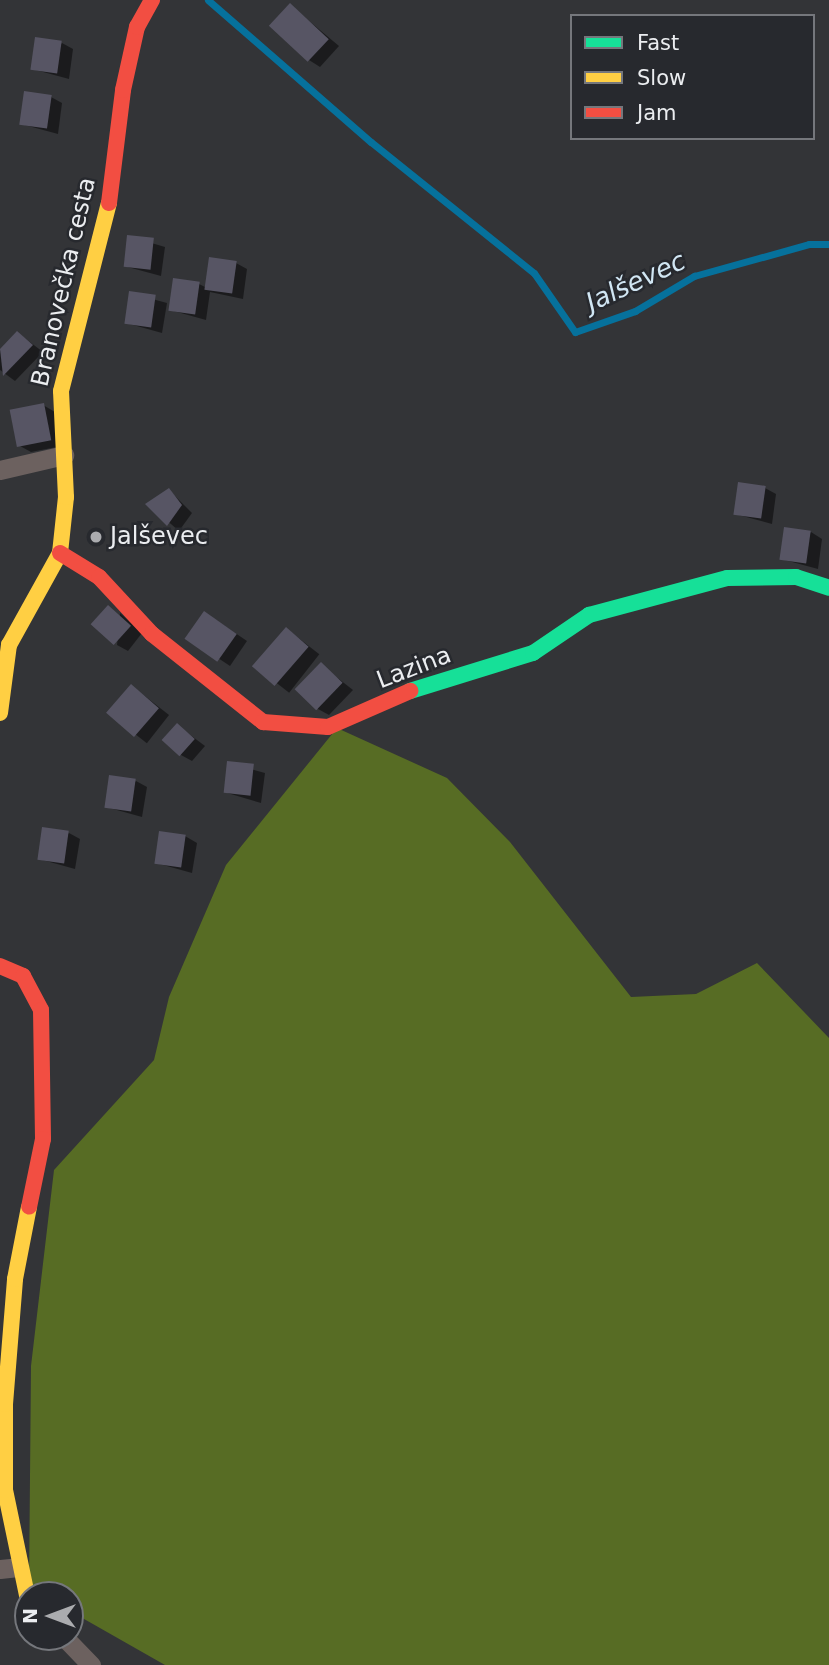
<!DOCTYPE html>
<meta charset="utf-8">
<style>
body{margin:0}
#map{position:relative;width:829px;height:1665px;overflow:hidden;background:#333437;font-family:"DejaVu Sans",sans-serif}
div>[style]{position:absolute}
.forest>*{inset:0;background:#576c24}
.shadow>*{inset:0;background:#0007;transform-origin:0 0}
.stream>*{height:7px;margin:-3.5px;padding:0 3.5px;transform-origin:3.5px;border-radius:3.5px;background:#06719c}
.building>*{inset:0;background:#575564;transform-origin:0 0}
.street>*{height:19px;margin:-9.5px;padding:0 9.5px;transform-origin:9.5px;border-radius:9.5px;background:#6c615f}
.fast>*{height:16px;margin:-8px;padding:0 8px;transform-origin:8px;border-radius:8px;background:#16e098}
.slow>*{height:16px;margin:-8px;padding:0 8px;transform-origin:8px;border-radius:8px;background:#ffcf43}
.jam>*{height:16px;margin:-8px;padding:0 8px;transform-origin:8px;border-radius:8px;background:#f24e42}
.dots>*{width:19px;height:19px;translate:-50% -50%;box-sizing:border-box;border:4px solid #27292e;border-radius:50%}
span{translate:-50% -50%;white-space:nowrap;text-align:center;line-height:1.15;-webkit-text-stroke:5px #27292e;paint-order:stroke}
.street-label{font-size:24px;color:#ebedf0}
.poi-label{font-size:24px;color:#ebedf0}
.left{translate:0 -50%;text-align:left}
.water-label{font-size:26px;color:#d1e6f3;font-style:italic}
.legend{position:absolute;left:570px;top:14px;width:245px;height:126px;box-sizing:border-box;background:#27292e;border:2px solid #75777c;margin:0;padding:9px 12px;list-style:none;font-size:21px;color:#ebedf0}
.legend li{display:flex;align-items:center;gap:14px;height:35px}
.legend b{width:35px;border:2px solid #75777c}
.north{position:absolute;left:14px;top:1581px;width:70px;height:70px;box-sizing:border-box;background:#27292e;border:2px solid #75777c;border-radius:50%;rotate:270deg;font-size:19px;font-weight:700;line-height:28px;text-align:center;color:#ebedf0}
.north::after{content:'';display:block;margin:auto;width:24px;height:32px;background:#abacaf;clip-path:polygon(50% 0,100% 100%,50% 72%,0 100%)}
</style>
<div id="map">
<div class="forest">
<div style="clip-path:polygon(337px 728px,447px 778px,510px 842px,631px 997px,696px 994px,757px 963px,829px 1038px,829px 1665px,165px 1665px,70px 1611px,70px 1595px,41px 1595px,29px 1588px,31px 1366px,54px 1170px,154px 1060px,169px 997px,226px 865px)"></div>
</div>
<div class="shadow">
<div style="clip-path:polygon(290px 5px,339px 46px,320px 67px,309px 60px)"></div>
<div style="clip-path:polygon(62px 43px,73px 49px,69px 79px,32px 69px)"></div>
<div style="clip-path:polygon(51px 97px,62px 103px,58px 134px,21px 124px)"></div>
<div style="clip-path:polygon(128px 236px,165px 247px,161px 276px,124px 266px)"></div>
<div style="clip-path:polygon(236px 263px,247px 269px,243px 299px,210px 292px,206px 320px,170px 310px,199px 284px,207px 288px)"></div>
<div style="clip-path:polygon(130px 293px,167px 303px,162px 333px,126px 323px)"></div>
<div style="clip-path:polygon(18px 333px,43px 352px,15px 381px,0 370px,0 351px)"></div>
<div style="clip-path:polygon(43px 405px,55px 412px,62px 446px,31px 452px,20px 446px)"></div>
<div style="clip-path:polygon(765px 488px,776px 494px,772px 524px,735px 514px)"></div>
<div style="clip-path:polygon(169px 490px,192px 513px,179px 531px,148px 504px)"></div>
<div style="clip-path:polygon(811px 532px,822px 539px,818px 569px,781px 559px)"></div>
<div style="clip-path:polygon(120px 613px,142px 633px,128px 651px,117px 645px)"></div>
<div style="clip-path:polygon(216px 620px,247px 641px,230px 666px,188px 638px)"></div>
<div style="left:287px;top:629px;width:41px;height:49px;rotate:38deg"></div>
<div style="clip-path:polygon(321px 665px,353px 690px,329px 715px,318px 709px)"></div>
<div style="left:132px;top:686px;width:47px;height:36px;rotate:38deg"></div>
<div style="clip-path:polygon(177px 725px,205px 746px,192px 761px,181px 755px)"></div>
<div style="clip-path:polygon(229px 763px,265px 773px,261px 803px,224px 792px)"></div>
<div style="clip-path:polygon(136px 781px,147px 787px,142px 817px,106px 807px)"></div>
<div style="clip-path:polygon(69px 833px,80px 839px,75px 869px,39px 859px)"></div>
<div style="clip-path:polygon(185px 836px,197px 843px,192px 873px,156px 863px)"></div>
</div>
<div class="stream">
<div style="left:208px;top:0;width:216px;rotate:41.1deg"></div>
<div style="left:371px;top:142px;width:209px;rotate:38.8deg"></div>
<div style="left:534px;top:273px;width:72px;rotate:55.2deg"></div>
<div style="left:575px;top:332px;width:64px;rotate:-19.3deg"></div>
<div style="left:635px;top:311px;width:69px;rotate:-30.7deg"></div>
<div style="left:694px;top:276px;width:119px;rotate:-15.5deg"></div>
<div style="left:809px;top:244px;width:20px"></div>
</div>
<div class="building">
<div style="left:290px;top:3px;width:53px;height:31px;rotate:43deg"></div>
<div style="left:35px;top:37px;width:27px;height:33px;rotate:8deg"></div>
<div style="left:24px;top:91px;width:28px;height:34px;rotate:8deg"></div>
<div style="left:127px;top:235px;width:27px;height:32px;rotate:6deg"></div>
<div style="left:209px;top:257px;width:28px;height:33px;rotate:8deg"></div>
<div style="left:173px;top:278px;width:27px;height:33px;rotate:8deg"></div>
<div style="left:129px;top:291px;width:27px;height:33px;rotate:8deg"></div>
<div style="clip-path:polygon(17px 331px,33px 345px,3px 376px,0 349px)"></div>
<div style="left:44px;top:403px;width:38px;height:35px;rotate:79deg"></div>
<div style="left:738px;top:482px;width:28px;height:33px;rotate:8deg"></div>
<div style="clip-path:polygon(169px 488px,182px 505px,167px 526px,145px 504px)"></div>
<div style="left:784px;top:527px;width:27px;height:33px;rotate:8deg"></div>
<div style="left:108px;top:605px;width:31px;height:26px;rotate:42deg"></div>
<div style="left:204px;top:611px;width:40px;height:34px;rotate:35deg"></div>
<div style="left:286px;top:627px;width:30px;height:52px;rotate:41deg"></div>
<div style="left:321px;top:662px;width:30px;height:38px;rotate:44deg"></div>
<div style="left:131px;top:684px;width:37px;height:38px;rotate:41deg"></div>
<div style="left:177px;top:723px;width:24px;height:23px;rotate:42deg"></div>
<div style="left:227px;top:761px;width:27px;height:32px;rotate:6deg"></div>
<div style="left:109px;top:775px;width:27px;height:33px;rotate:8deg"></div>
<div style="left:42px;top:827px;width:27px;height:33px;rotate:8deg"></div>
<div style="left:159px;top:831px;width:27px;height:33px;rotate:8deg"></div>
</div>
<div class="street">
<div style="left:0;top:470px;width:66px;rotate:-13.2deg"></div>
<div style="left:0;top:1569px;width:18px;rotate:-6deg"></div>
<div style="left:64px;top:1637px;width:39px;rotate:46deg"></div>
</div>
<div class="fast">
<div style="left:410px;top:691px;width:129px;rotate:-17.2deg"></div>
<div style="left:533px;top:653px;width:68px;rotate:-34.2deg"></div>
<div style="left:589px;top:615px;width:143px;rotate:-15deg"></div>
<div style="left:727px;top:578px;width:69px;rotate:-0.8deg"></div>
<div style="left:796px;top:577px;width:35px;rotate:18deg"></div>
</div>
<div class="slow">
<div style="left:0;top:713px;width:69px;rotate:-82.5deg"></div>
<div style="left:9px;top:645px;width:105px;rotate:-61deg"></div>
<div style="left:60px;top:553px;width:56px;rotate:-83.9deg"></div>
<div style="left:66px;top:497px;width:106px;rotate:-92.7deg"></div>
<div style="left:61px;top:391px;width:194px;rotate:-75.7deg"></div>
<div style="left:28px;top:1600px;width:112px;rotate:-101.8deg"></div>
<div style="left:5px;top:1490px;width:86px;rotate:-90deg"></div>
<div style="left:5px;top:1404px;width:125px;rotate:-85.4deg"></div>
<div style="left:15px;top:1279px;width:73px;rotate:-79deg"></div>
</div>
<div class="jam">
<div style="left:109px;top:203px;width:114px;rotate:-82.9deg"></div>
<div style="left:123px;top:90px;width:65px;rotate:-77.5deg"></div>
<div style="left:137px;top:27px;width:31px;rotate:-61deg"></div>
<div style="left:60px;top:553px;width:46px;rotate:31.6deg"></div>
<div style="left:99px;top:577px;width:78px;rotate:47.1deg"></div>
<div style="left:152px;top:634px;width:142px;rotate:38.4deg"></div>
<div style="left:263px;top:722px;width:65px;rotate:4.4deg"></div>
<div style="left:328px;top:727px;width:90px;rotate:-23.7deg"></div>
<div style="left:0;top:966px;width:25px;rotate:23deg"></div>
<div style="left:23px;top:976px;width:38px;rotate:62deg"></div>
<div style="left:41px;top:1010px;width:129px;rotate:89.1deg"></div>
<div style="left:43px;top:1139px;width:69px;rotate:101.6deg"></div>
</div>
<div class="dots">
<div style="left:96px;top:537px;background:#abacaf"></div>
</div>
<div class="street-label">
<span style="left:64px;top:282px;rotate:-77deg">Branovečka cesta</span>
<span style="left:414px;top:668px;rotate:-21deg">Lazina</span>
</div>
<div class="poi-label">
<span class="left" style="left:110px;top:537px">Jalševec</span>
</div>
<div class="water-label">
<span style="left:636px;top:282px;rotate:-25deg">Jalševec</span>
</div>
<ul class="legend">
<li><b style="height:9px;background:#16e098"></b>Fast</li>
<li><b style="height:9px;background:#ffcf43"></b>Slow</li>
<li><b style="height:9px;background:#f24e42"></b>Jam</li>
</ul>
<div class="north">N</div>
</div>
